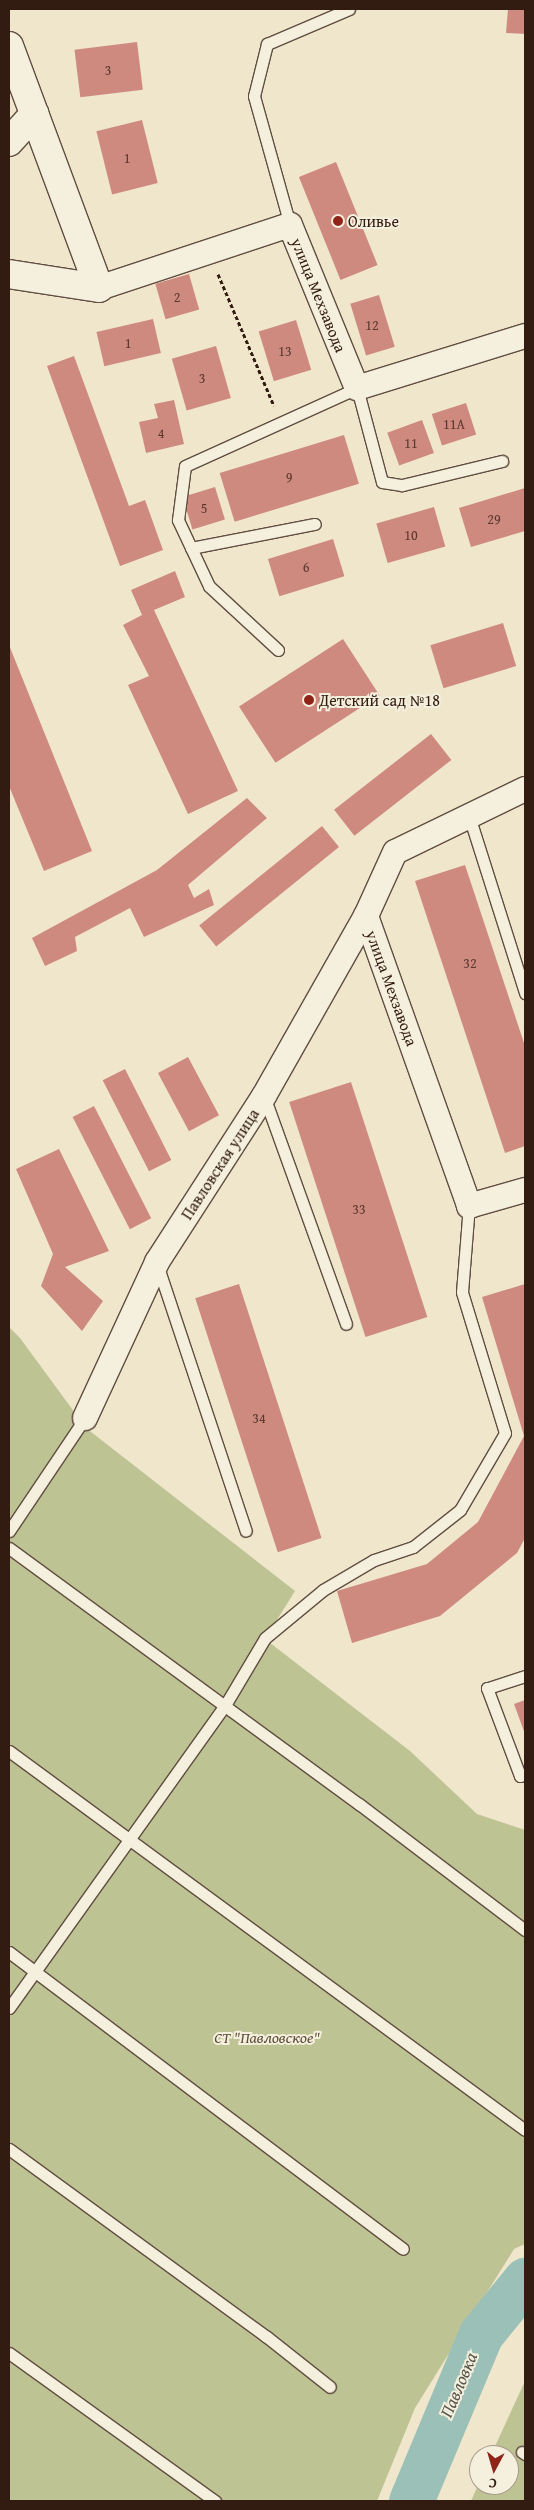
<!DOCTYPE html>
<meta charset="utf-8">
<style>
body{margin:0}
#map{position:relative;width:534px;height:2510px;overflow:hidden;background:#efe6cc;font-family:"Gentium Book Plus",serif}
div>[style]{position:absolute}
.green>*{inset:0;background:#bec394}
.river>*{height:45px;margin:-22.5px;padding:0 22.5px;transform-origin:22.5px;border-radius:22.5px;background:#9ac0b7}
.building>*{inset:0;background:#cf8a80;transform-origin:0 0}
.path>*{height:3px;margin-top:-1.5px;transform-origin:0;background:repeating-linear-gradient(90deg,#321c11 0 4px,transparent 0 6.5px)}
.roads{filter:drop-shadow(1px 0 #614e40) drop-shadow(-1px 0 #614e40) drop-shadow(0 1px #614e40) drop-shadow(0 -1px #614e40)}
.service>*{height:11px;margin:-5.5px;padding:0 5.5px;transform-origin:5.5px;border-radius:5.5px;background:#f5efde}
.minor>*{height:24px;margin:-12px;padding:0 12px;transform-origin:12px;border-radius:12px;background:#f5efde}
.tertiary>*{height:28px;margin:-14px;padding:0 14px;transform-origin:14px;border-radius:14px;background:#f5efde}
.dots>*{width:14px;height:14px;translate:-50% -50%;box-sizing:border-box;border:2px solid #f5efde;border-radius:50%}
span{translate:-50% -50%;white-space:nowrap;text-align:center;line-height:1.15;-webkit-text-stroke:4px #f5efde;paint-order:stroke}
.number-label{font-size:14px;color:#59382d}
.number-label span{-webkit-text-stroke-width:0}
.poi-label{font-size:16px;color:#321c11}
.left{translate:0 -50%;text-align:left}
.street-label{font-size:16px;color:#321c11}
.park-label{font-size:16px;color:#5c4e38;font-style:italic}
.water-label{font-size:18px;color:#56554b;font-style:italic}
.frame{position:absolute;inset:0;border:10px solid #321c11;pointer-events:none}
.north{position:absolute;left:469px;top:2445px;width:50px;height:50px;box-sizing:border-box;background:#f5efde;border:1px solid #a79b8c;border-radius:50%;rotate:186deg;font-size:14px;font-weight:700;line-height:20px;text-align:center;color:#321c11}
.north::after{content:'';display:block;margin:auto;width:18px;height:22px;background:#8f2418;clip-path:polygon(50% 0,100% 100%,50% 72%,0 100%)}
</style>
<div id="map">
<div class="green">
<div style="clip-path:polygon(9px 1327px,20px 1338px,86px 1428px,295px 1591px,265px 1639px,410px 1751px,477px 1814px,525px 1830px,525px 2244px,514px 2249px,415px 2408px,377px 2501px,9px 2501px)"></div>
<div style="clip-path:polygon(525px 2381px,525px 2501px,471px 2501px,479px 2483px,509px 2485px,509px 2455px,491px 2455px)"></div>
</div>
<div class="river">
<div style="left:411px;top:2501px;width:181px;rotate:-67.3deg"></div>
<div style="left:481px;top:2334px;width:70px;rotate:-50.8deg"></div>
</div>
<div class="building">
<div style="clip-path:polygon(508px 9px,525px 9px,525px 34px,506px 33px)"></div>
<div style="left:137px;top:42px;width:48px;height:63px;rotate:83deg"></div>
<div style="left:142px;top:120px;width:65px;height:47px;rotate:76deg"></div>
<div style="left:336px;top:162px;width:111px;height:40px;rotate:68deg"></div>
<div style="left:189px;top:274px;width:37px;height:35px;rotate:74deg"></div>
<div style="left:379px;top:295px;width:54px;height:30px;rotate:73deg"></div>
<div style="left:153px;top:319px;width:35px;height:58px;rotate:77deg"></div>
<div style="left:296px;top:320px;width:52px;height:39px;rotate:73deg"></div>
<div style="left:216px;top:346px;width:54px;height:46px;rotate:74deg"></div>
<div style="clip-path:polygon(74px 356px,129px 506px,145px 500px,163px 550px,120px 566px,47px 366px)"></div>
<div style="clip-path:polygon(174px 400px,184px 444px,146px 453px,139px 422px,158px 418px,154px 404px)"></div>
<div style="left:466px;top:403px;width:33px;height:36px;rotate:72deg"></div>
<div style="left:422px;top:420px;width:35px;height:37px;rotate:70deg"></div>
<div style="left:344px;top:435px;width:51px;height:130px;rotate:73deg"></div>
<div style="left:215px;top:487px;width:34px;height:34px;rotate:73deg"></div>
<div style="clip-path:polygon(525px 488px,525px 531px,471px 547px,459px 508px)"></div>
<div style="left:434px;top:507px;width:41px;height:60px;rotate:74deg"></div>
<div style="left:333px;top:539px;width:39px;height:68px;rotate:73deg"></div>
<div style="clip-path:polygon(175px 571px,185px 597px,154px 610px,238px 791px,188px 814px,128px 685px,149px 676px,123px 625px,142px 615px,131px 590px)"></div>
<div style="left:503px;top:623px;width:45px;height:76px;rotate:73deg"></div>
<div style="left:343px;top:639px;width:67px;height:124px;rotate:57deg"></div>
<div style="clip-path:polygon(9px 645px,92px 851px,44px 871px,9px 786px)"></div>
<div style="left:431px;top:734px;width:33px;height:123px;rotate:52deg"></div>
<div style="clip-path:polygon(247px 798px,267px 818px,188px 885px,194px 898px,209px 889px,214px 905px,144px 937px,130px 908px,75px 937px,77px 951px,45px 966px,32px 938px,157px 870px)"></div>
<div style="left:322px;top:826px;width:27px;height:158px;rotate:51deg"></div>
<div style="clip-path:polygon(465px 865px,525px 1046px,525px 1146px,505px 1153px,415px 881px)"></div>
<div style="left:188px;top:1057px;width:66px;height:34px;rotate:62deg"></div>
<div style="left:125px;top:1069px;width:102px;height:25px;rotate:63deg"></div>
<div style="left:351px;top:1082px;width:247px;height:65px;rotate:72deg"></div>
<div style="left:94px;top:1106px;width:126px;height:24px;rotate:63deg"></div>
<div style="clip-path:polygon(59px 1149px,109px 1251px,65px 1267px,103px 1301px,82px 1331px,41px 1286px,53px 1254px,16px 1169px)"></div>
<div style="left:239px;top:1284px;width:267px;height:46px;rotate:72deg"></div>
<div style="clip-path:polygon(525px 1284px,525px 1538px,517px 1553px,440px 1616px,352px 1643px,337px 1591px,427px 1564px,478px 1522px,524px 1436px,482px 1297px)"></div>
<div style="clip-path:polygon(525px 1700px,525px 1734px,514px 1704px)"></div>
</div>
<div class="path">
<div style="left:218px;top:274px;width:143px;rotate:67deg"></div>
</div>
<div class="roads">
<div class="service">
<div style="left:290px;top:225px;width:134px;rotate:-105.6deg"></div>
<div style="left:254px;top:96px;width:54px;rotate:-76deg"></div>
<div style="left:267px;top:44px;width:89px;rotate:-23.1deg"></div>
<div style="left:191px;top:548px;width:126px;rotate:-11deg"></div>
<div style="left:278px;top:650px;width:94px;rotate:-137.2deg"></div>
<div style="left:209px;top:586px;width:73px;rotate:-115.2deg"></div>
<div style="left:178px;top:520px;width:54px;rotate:-82.6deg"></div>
<div style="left:185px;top:466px;width:189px;rotate:-24.4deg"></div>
<div style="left:357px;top:388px;width:97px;rotate:75.1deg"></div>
<div style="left:382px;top:482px;width:20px;rotate:9deg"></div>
<div style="left:402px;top:485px;width:103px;rotate:-13.5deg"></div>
<div style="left:469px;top:816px;width:186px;rotate:72.4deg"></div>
<div style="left:264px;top:1096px;width:242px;rotate:70.2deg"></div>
<div style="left:157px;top:1264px;width:281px;rotate:71.6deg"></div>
<div style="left:9px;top:1531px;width:136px;rotate:-56.1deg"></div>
<div style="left:9px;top:1548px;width:434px;rotate:36.2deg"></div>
<div style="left:359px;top:1804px;width:208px;rotate:37.2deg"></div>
<div style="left:525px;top:1676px;width:40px;rotate:162deg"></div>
<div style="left:487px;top:1688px;width:94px;rotate:69.4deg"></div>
<div style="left:520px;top:1776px;width:5px;rotate:-22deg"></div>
<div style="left:9px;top:1751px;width:640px;rotate:36.3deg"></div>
<div style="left:9px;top:1952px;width:493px;rotate:37deg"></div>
<div style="left:9px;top:2008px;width:370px;rotate:-54.5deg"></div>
<div style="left:224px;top:1707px;width:80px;rotate:-59.3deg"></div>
<div style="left:265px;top:1638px;width:75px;rotate:-39.6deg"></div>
<div style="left:323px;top:1590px;width:59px;rotate:-30.5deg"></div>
<div style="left:374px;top:1560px;width:41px;rotate:-18.4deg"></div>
<div style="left:413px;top:1547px;width:60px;rotate:-38.2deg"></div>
<div style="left:460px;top:1510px;width:89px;rotate:-59.7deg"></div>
<div style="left:505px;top:1433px;width:147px;rotate:-107deg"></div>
<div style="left:462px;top:1292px;width:87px;rotate:-85.4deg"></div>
<div style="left:9px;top:2149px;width:319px;rotate:36.1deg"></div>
<div style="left:267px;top:2337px;width:80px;rotate:38.4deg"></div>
<div style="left:9px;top:2353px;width:254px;rotate:35.7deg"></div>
<div style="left:522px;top:2452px;width:4px;rotate:34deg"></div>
</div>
<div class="minor">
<div style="left:99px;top:288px;width:201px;rotate:-18.3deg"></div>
<div style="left:290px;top:225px;width:176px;rotate:67.7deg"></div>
<div style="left:357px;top:388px;width:176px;rotate:-17.2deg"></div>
<div style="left:525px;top:789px;width:144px;rotate:154.1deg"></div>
<div style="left:395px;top:852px;width:70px;rotate:114.4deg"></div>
<div style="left:366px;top:916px;width:308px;rotate:70.4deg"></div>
<div style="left:469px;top:1206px;width:58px;rotate:-15.9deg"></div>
<div style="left:85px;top:1418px;width:172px;rotate:-65.2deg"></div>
<div style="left:157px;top:1262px;width:197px;rotate:-57.2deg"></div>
<div style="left:264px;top:1096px;width:207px;rotate:-60.5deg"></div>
</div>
<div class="tertiary">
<div style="left:9px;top:46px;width:258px;rotate:69.6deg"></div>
<div style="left:99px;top:288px;width:91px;rotate:-171.2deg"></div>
<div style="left:9px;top:142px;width:38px;rotate:-48deg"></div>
</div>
</div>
<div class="dots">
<div style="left:338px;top:221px;background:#8f2418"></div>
<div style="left:309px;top:700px;background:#8f2418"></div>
</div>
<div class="number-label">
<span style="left:108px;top:70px">3</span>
<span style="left:127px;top:158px">1</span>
<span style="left:177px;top:297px">2</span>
<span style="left:372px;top:325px">12</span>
<span style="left:128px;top:343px">1</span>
<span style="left:285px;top:351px">13</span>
<span style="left:202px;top:378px">3</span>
<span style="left:454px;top:424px">11А</span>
<span style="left:161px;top:433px">4</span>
<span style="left:411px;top:443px">11</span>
<span style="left:289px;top:477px">9</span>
<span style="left:204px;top:508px">5</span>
<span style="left:494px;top:519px">29</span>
<span style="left:411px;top:535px">10</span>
<span style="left:306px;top:567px">6</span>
<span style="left:470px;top:963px">32</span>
<span style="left:359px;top:1209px">33</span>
<span style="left:259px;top:1418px">34</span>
</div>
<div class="poi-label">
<span class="left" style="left:348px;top:221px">Оливье</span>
<span class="left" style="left:319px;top:700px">Детский сад №18</span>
</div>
<div class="street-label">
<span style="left:319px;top:295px;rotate:68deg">улица Мехзавода</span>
<span style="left:392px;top:988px;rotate:70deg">улица Мехзавода</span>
<span style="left:220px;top:1164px;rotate:-57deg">Павловская улица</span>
</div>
<div class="park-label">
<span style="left:267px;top:2037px">СТ "Павловское"</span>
</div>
<div class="water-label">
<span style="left:459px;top:2385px;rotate:-67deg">Павловка</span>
</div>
<div class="frame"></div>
<div class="north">С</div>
</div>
